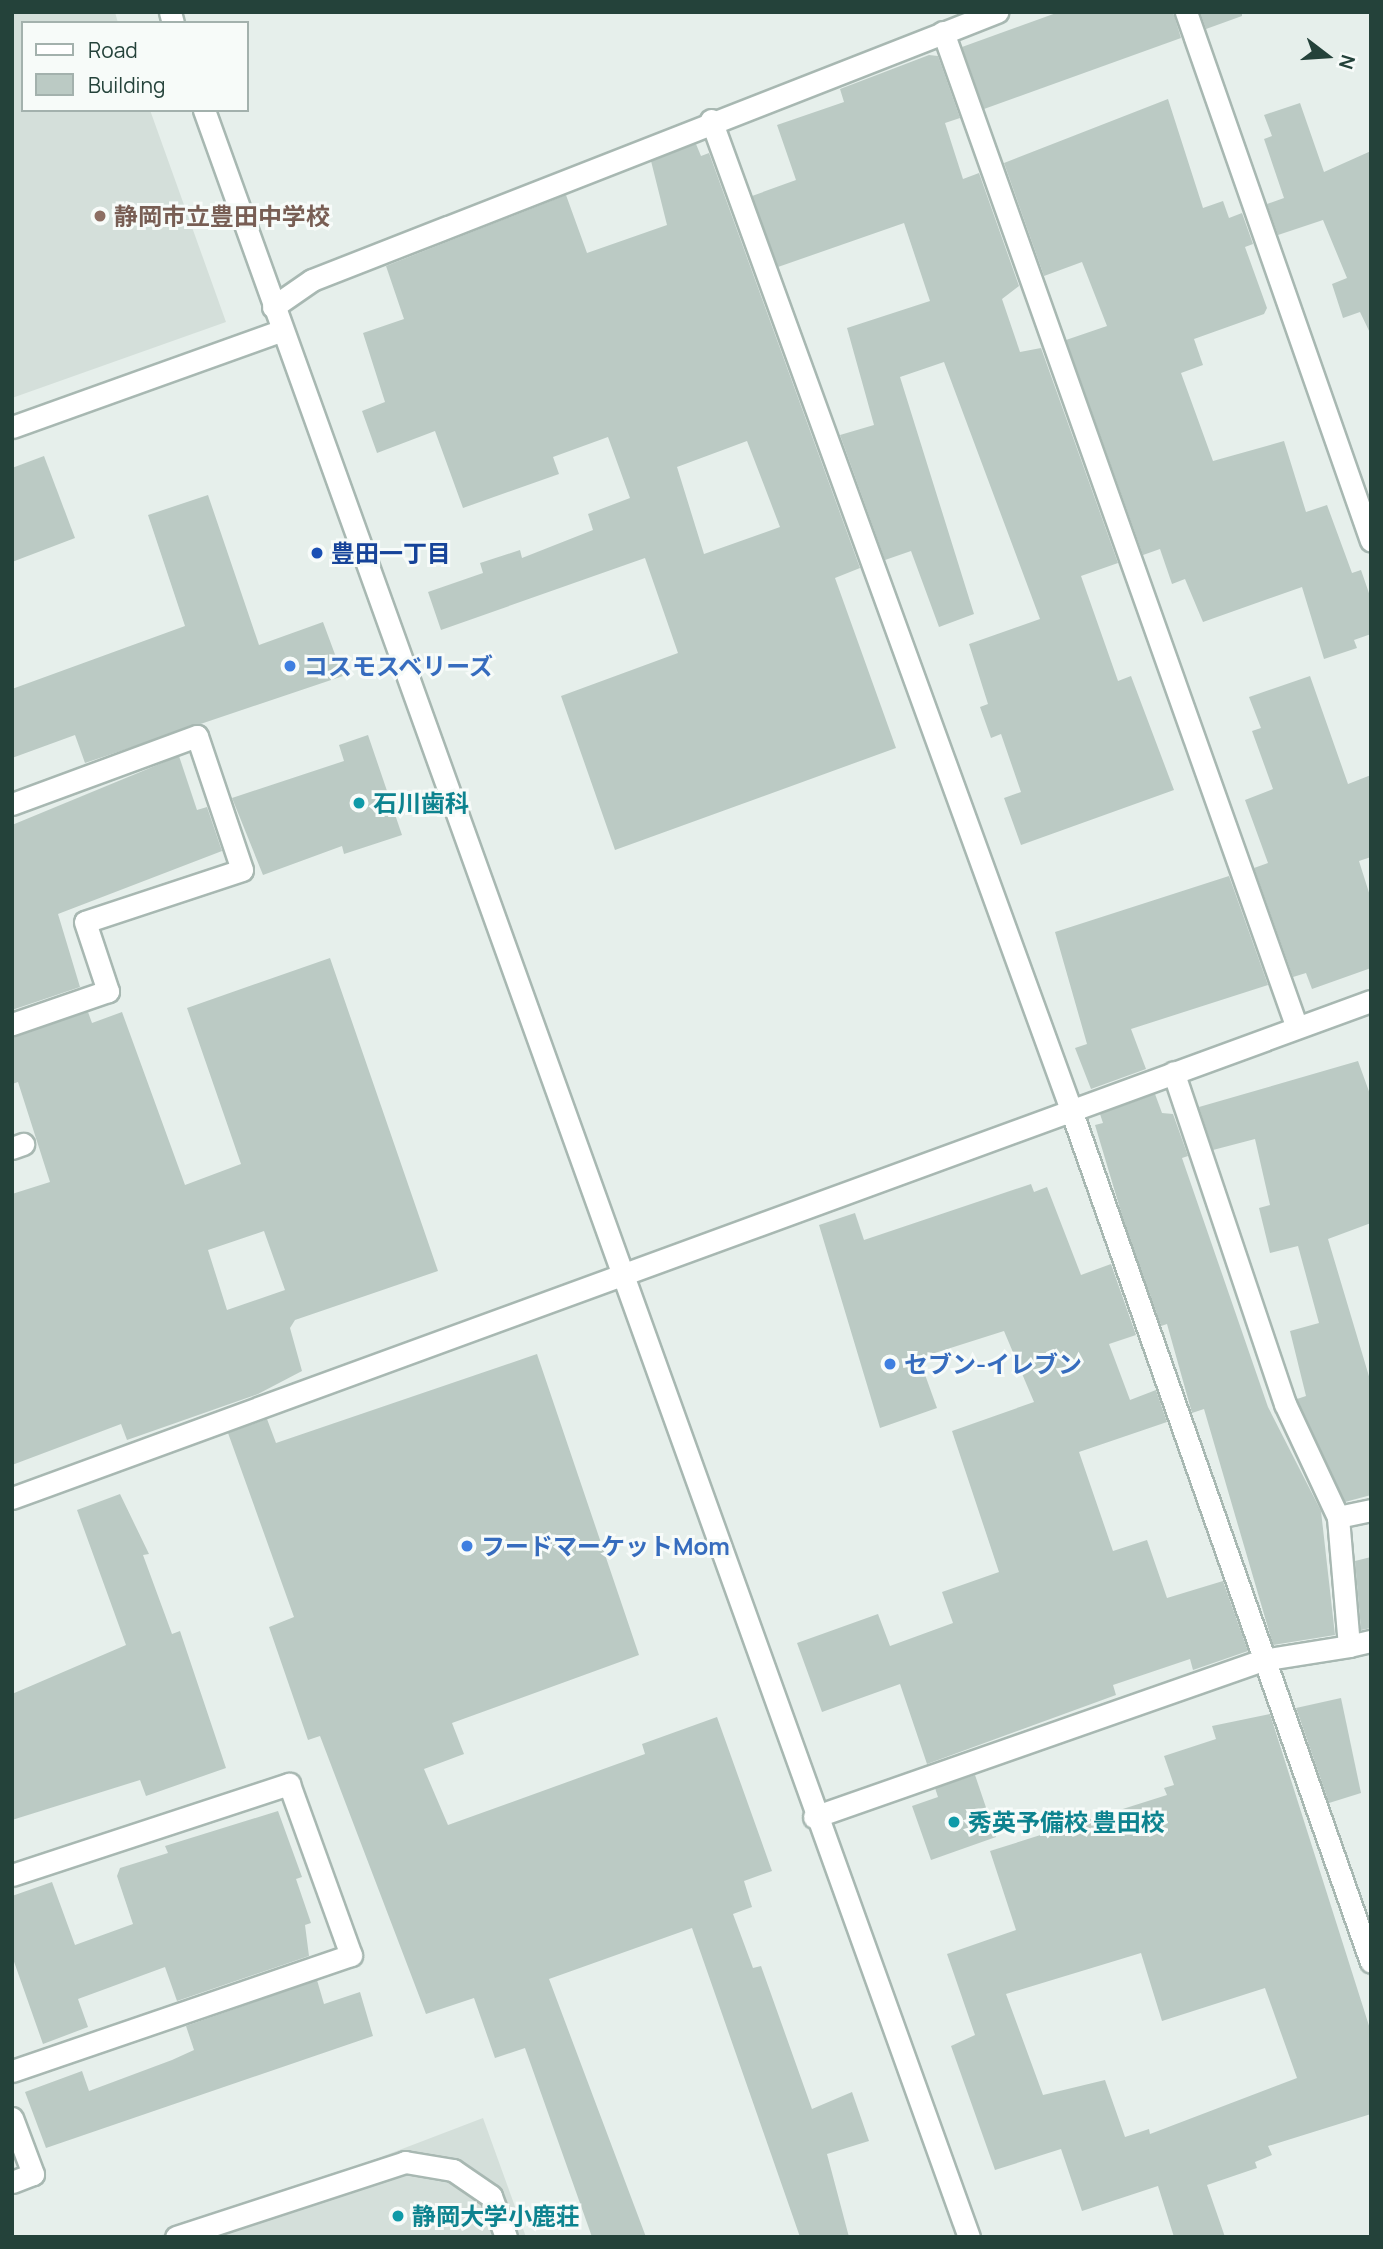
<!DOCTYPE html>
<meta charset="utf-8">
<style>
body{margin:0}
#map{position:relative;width:1383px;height:2249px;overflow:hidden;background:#e6efeb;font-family:Manrope,"Noto Sans JP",sans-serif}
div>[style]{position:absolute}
.built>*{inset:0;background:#d4dfda}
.building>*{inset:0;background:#bbcac4}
.roads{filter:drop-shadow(2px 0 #a8b8b2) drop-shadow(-2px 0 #a8b8b2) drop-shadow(0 2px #a8b8b2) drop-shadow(0 -2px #a8b8b2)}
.minor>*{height:21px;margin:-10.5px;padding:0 10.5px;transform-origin:10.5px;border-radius:10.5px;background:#fff}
.dots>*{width:19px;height:19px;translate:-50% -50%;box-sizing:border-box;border:4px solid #f7fbf9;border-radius:50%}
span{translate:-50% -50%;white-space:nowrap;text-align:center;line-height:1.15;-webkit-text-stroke:6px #f7fbf9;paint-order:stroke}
.education-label{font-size:24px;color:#785e54;font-weight:700}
.left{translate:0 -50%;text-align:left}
.transit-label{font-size:24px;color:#164399;font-weight:700}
.shop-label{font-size:24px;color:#366cbe;font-weight:700}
.culture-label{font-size:24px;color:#0d838f;font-weight:700}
.frame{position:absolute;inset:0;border:14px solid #24423a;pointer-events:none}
.legend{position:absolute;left:21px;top:21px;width:228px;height:91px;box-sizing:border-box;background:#f7fbf9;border:2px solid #a3b1ad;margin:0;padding:9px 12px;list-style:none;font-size:21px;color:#24423a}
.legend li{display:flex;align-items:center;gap:14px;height:35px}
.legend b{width:35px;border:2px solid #a3b1ad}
.north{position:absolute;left:1292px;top:21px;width:70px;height:70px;-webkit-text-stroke:5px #f7fbf9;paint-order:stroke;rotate:107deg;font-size:19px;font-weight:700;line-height:28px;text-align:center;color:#24423a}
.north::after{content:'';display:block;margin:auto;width:24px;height:32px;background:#24423a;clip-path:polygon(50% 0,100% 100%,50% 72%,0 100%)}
</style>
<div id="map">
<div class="built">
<div style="clip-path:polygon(12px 12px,115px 12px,118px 23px,23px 23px,23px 110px,150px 110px,226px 322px,12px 398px)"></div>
<div style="clip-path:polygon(483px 2118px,526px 2237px,156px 2237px,347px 2170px)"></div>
</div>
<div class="building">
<div style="clip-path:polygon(1059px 12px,1173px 12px,1181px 38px,984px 109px,962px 47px)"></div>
<div style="clip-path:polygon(1200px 12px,1242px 12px,1242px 16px,1206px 29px)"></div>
<div style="clip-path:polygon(929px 55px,938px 56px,960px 118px,945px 123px,963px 179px,979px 173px,1019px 286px,1002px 299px,1020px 352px,1041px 348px,1118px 563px,1081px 576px,1118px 681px,1131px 676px,1174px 790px,1021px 845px,1004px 798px,1021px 792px,1001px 734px,991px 738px,980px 707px,988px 704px,969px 644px,1040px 619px,944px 362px,900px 377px,974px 614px,939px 627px,911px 551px,885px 560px,840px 435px,874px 425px,847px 328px,930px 301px,904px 223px,778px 267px,752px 196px,796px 180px,777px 125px,844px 102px,840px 89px)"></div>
<div style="clip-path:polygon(1168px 99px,1203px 208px,1223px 201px,1229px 218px,1242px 213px,1253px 244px,1245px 247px,1267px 308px,1264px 314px,1194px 339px,1203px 365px,1181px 373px,1213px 461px,1284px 441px,1306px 512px,1327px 505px,1352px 573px,1361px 570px,1371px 599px,1371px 634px,1354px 640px,1357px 648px,1324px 659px,1302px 587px,1203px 622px,1185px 579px,1172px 584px,1160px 549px,1143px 555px,1066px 340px,1107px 326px,1082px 262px,1044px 276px,1004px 163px)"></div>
<div style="clip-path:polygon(1300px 103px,1324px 172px,1371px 151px,1371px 335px,1360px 312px,1343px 318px,1332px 284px,1347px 278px,1323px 220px,1278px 235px,1267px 204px,1284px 198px,1264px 139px,1272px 136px,1264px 115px)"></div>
<div style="clip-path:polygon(evenodd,696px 144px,701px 156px,709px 153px,860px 568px,835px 578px,896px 748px,615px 850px,561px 696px,678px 653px,645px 558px,441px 630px,428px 592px,483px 573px,480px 563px,520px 550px,522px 558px,593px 530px,588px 514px,630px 498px,608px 437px,553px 457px,559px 474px,463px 508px,435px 431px,377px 453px,362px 411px,385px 402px,363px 333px,404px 319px,386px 266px,566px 195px,587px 253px,667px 225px,651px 161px,696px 144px,747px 441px,780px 527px,704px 554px,677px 467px,747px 441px)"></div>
<div style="clip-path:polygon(44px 456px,75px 538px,12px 562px,12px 468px)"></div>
<div style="clip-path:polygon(208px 495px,259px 645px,323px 622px,343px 676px,85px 763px,75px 735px,12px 758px,12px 689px,185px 626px,148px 515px)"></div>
<div style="clip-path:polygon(1310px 676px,1348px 784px,1371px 775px,1371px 857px,1359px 861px,1371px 899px,1371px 968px,1312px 989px,1306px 973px,1293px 977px,1254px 868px,1268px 863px,1245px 800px,1273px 789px,1252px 731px,1261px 728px,1249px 697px)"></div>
<div style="clip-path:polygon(368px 735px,402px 835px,344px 854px,342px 846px,263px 875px,232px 798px,344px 761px,339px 745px)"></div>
<div style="clip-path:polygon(179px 756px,197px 810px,207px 807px,222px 851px,58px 914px,80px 987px,12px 1010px,12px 825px)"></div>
<div style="clip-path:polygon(1229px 876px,1268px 985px,1131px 1029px,1146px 1069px,1091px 1089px,1075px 1048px,1087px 1044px,1055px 932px)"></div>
<div style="clip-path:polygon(evenodd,330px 958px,438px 1271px,295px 1320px,290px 1328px,302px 1371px,258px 1394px,127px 1440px,121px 1424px,12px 1465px,12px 1194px,50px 1182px,18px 1082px,12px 1084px,12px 1037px,88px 1012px,92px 1023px,122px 1012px,185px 1185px,241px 1164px,187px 1008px,330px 958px,264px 1231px,285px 1290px,227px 1310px,208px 1250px,264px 1231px)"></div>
<div style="clip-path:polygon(1358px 1061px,1371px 1097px,1371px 1223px,1328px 1239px,1371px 1383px,1371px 1495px,1345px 1502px,1297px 1399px,1306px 1396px,1290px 1331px,1319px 1323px,1298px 1246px,1270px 1253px,1259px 1208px,1270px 1205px,1255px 1139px,1213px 1150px,1199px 1107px)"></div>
<div style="clip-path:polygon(1155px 1094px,1162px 1113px,1173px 1114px,1188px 1156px,1182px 1158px,1268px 1407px,1321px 1511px,1335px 1635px,1273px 1645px,1204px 1409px,1192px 1413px,1167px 1324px,1161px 1326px,1124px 1222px,1095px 1125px,1103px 1123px,1100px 1114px)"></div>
<div style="clip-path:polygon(1031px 1184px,1034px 1192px,1047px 1187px,1081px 1275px,1111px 1264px,1136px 1335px,1109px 1344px,1130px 1400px,1156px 1390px,1167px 1422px,1079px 1452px,1113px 1551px,1147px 1540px,1167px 1598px,1223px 1581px,1248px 1651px,1193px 1670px,1190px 1659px,1113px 1685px,1116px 1695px,927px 1764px,900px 1684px,822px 1712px,797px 1643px,878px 1614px,890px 1646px,953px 1623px,942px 1592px,999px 1572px,952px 1431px,1034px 1402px,1004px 1331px,919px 1358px,937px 1408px,880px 1428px,819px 1225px,855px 1213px,864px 1240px)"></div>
<div style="clip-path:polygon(537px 1354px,639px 1655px,452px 1723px,464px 1754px,424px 1769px,448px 1825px,645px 1754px,642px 1744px,717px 1717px,772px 1871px,744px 1881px,752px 1907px,733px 1914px,753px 1968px,761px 1966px,812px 2109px,852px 2092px,869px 2141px,827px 2154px,849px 2237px,800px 2237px,692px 1928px,549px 1979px,646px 2237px,592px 2237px,525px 2048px,495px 2058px,474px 1998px,426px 2014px,320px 1736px,308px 1740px,269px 1627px,294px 1617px,228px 1433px,267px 1419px,276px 1443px)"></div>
<div style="clip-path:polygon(120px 1494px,149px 1554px,143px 1555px,172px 1634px,180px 1631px,226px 1768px,146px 1796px,140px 1780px,12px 1820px,12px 1694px,126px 1645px,77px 1510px)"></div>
<div style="clip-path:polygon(1371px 1557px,1371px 1628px,1361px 1630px,1355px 1561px)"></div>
<div style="clip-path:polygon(1341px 1698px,1361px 1793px,1329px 1803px,1296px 1708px)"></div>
<div style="clip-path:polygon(evenodd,1270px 1714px,1371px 2032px,1371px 2114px,1268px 2146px,1272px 2155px,1255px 2162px,1257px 2168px,1207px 2185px,1225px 2237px,1174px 2237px,1158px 2186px,1082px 2211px,1061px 2149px,995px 2170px,951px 2046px,975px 2035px,947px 1954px,1016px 1930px,990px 1851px,1167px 1795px,1164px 1788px,1174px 1785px,1164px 1756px,1216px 1739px,1212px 1726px,1270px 1714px,1141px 1953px,1162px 2021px,1265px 1988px,1297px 2078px,1150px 2134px,1149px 2129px,1125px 2137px,1105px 2080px,1043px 2095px,1006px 1994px,1141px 1953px)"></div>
<div style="clip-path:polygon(975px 1775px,996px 1837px,931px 1860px,912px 1806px,938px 1797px,935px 1788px)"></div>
<div style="clip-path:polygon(278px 1811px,302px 1877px,296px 1879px,311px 1923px,305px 1925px,309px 1956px,177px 2001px,165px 1967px,78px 1999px,88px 2027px,43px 2044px,12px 1956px,12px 1896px,52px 1882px,75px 1945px,133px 1924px,117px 1876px,120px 1868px,168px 1853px,165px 1846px)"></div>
<div style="clip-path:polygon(317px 1980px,324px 2004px,360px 1992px,373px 2036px,46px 2148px,25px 2092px,82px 2071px,89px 2091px,172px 2060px,194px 2050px,186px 2026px)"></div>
</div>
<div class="roads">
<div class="minor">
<div style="left:170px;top:12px;width:11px;rotate:75deg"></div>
<div style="left:1186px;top:12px;width:560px;rotate:70.72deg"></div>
<div style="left:943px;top:32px;width:1054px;rotate:70.43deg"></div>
<div style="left:204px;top:110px;width:2260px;rotate:70.22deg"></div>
<div style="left:711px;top:120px;width:1050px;rotate:70.01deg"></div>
<div style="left:1070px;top:1107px;width:906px;rotate:70.61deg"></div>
<div style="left:273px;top:307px;width:47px;rotate:-34.7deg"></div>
<div style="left:312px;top:280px;width:736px;rotate:-21.37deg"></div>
<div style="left:12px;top:427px;width:285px;rotate:-19.7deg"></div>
<div style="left:12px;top:804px;width:197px;rotate:-20.2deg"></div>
<div style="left:197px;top:736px;width:141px;rotate:71.4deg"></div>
<div style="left:242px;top:870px;width:165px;rotate:161.7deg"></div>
<div style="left:85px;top:922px;width:73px;rotate:71.6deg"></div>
<div style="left:108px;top:991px;width:102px;rotate:161deg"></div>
<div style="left:12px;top:1148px;width:12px;rotate:-20deg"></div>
<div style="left:12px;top:1498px;width:1447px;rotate:-20.09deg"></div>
<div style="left:1338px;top:1517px;width:34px;rotate:-12deg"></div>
<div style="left:1349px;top:1646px;width:23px;rotate:-13deg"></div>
<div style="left:814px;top:1817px;width:475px;rotate:-19.3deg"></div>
<div style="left:1262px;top:1660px;width:88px;rotate:-9.1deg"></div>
<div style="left:1349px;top:1646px;width:129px;rotate:-94.9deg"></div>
<div style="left:1338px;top:1517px;width:125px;rotate:-115.1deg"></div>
<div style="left:1285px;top:1404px;width:350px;rotate:-108.6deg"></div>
<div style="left:12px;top:1875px;width:292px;rotate:-18.2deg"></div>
<div style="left:289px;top:1784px;width:182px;rotate:70.1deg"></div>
<div style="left:351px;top:1955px;width:358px;rotate:161.1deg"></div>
<div style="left:12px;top:2118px;width:60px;rotate:69.4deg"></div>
<div style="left:33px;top:2174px;width:22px;rotate:159deg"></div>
<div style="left:176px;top:2237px;width:241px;rotate:-18.1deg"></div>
<div style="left:405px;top:2162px;width:49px;rotate:9.5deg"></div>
<div style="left:453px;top:2170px;width:46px;rotate:34.4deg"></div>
<div style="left:491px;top:2196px;width:44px;rotate:69.9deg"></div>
</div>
</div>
<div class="dots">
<div style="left:100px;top:216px;background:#8d6e63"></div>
<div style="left:317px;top:553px;background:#1a4fb4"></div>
<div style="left:290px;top:666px;background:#3f7fe0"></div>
<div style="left:359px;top:803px;background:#0f9aa8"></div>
<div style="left:890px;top:1364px;background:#3f7fe0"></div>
<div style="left:467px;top:1546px;background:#3f7fe0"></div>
<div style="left:954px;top:1822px;background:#0f9aa8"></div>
<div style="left:398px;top:2216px;background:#0f9aa8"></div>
</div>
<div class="education-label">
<span class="left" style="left:114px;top:216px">静岡市立豊田中学校</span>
</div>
<div class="transit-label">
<span class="left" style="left:331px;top:553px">豊田一丁目</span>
</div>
<div class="shop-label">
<span class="left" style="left:304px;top:666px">コスモスベリーズ</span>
<span class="left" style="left:904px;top:1364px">セブン-イレブン</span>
<span class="left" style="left:481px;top:1546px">フードマーケットMom</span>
</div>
<div class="culture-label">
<span class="left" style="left:373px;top:803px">石川歯科</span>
<span class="left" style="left:968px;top:1822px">秀英予備校 豊田校</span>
<span class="left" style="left:412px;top:2216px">静岡大学小鹿荘</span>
</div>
<div class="frame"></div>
<ul class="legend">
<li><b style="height:9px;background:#fff"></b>Road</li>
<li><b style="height:19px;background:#bbcac4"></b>Building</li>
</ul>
<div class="north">N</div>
</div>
